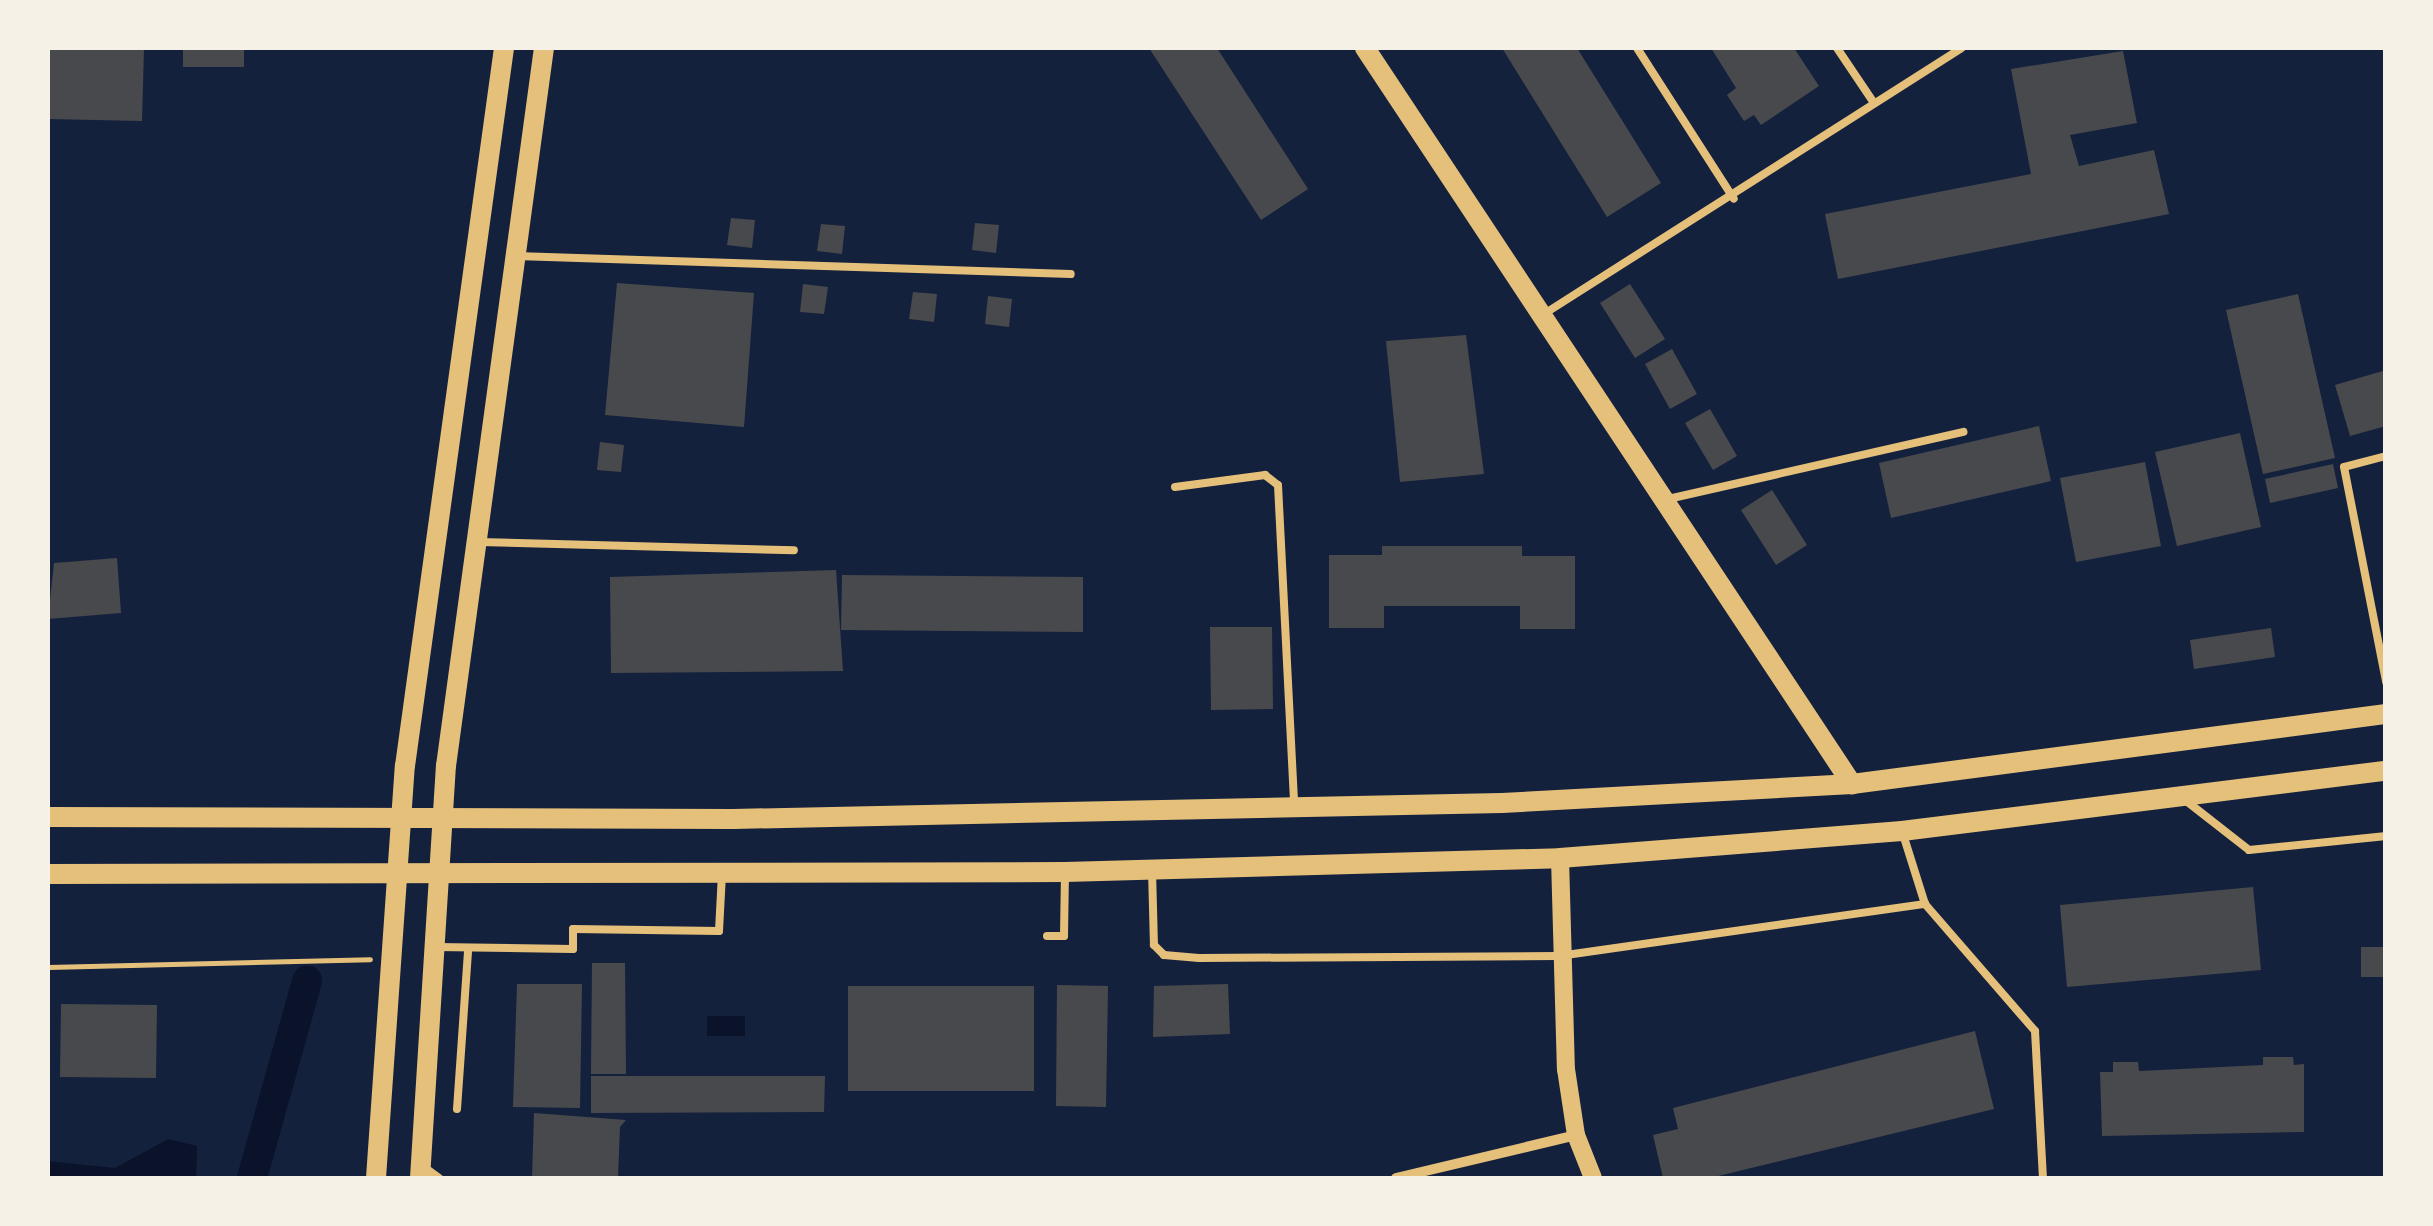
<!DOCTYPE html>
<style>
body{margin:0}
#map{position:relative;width:2433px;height:1226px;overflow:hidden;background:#14213d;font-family:Rubik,sans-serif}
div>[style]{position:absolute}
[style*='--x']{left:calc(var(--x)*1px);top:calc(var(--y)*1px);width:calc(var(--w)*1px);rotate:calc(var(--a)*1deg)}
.water>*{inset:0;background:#0b132b}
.canal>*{height:30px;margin:-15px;padding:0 15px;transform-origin:15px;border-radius:15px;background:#0b132b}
.building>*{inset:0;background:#48494c}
.path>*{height:5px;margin:-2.5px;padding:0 2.5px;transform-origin:2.5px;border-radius:2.5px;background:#e5c07b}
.service>*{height:8px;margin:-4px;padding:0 4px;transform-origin:4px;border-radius:4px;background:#e5c07b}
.minor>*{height:10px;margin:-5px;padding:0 5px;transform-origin:5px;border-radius:5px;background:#e5c07b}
.tertiary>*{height:18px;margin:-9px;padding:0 9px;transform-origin:9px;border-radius:9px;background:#e5c07b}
.secondary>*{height:20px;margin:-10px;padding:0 10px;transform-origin:10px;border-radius:10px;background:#e5c07b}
span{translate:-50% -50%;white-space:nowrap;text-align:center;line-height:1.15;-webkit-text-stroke:10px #f6f1e7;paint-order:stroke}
.frame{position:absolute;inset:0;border:50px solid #f6f1e7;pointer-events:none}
</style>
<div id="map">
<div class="water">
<i style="clip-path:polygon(707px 1016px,745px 1016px,745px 1036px,707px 1036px)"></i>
<i style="clip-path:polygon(168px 1139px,197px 1146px,196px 1178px,48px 1178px,48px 1161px,115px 1168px)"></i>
</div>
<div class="canal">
<i style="--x:252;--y:1178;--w:205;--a:-74.4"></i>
</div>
<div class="building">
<i style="clip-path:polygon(48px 48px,144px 48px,142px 121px,48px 119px)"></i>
<i style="clip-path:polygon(183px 48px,244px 48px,244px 67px,183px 67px)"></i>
<i style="clip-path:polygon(1149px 48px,1217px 48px,1308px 189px,1261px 220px)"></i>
<i style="clip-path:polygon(1502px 48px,1577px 48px,1661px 183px,1607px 217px)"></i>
<i style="clip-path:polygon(1711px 48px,1794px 48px,1819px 86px,1761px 125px,1754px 115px,1744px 121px,1727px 95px,1736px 88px)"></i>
<i style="clip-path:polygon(2123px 51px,2137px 123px,2070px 135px,2079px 166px,2154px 150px,2169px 214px,1838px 279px,1825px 214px,2031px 174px,2011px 69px)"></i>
<i style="clip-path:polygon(731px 218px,755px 220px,752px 248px,727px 245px)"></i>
<i style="clip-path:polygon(975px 223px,999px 225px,996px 253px,972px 250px)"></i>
<i style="clip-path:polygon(821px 224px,845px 226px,842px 254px,817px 251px)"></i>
<i style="clip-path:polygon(617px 283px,754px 293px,744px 427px,605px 415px)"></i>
<i style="clip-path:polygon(803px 284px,828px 287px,824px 314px,800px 312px)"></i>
<i style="clip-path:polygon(1630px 284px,1665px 339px,1635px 358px,1600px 303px)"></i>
<i style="clip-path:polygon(913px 292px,937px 294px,934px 322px,909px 319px)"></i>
<i style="clip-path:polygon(2298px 294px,2335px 458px,2263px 474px,2226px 310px)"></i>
<i style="clip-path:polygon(988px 296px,1012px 299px,1009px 327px,985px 324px)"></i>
<i style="clip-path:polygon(1466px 335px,1484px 474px,1400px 482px,1386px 341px)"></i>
<i style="clip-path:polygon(1672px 349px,1697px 394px,1670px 409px,1645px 364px)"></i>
<i style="clip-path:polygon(2386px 370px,2386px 426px,2350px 436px,2335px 385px)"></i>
<i style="clip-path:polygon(1710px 409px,1737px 456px,1713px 470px,1685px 423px)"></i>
<i style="clip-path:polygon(2039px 426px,2051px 481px,1891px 518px,1879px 463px)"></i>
<i style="clip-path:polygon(2240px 433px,2261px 527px,2177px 546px,2155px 452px)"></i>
<i style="clip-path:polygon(600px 442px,624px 445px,621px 472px,597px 470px)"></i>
<i style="clip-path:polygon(2145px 462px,2161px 546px,2076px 562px,2060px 478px)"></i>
<i style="clip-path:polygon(2333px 464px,2338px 488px,2270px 503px,2265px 479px)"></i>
<i style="clip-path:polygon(1772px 490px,1807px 545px,1776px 565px,1741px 510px)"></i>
<i style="clip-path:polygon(1382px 546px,1522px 546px,1522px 556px,1575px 556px,1575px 629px,1520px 629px,1520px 606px,1384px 606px,1384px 628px,1329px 628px,1329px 555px,1382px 555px)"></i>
<i style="clip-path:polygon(117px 558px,121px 613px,48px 619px,54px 563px)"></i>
<i style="clip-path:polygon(836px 570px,843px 671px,611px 673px,610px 577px)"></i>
<i style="clip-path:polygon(842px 575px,1083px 577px,1083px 632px,841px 630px)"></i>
<i style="clip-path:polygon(1210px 627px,1272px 627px,1273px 709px,1211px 710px)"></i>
<i style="clip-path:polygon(2271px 628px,2275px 657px,2194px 669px,2190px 640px)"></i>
<i style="clip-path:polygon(2253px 887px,2261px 970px,2067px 987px,2060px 905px)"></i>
<i style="clip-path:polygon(2361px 947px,2386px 947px,2386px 977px,2361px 977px)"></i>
<i style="clip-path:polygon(592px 963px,625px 963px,626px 1074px,591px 1074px)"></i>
<i style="clip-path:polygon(517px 984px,582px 984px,580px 1108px,513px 1107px)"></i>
<i style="clip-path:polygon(1228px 984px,1230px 1034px,1153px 1037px,1154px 986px)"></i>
<i style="clip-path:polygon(1057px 985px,1108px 986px,1106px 1107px,1056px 1106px)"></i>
<i style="clip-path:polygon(848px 986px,1034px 986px,1034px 1091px,848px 1091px)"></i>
<i style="clip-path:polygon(61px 1004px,157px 1005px,156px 1078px,60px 1077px)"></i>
<i style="clip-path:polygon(1975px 1031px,1994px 1109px,1710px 1178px,1663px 1178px,1653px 1135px,1678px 1129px,1673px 1108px)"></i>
<i style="clip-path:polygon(2263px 1057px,2293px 1057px,2294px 1065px,2304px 1064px,2304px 1132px,2102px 1136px,2100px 1072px,2113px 1072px,2113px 1062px,2138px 1062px,2139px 1071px,2263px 1065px)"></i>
<i style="clip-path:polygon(591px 1076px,825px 1076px,824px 1112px,591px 1113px)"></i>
<i style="clip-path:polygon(534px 1113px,626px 1120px,620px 1127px,618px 1178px,532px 1178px)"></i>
</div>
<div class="path">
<i style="--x:48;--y:967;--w:322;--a:-1.4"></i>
</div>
<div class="service">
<i style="--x:1637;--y:48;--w:179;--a:57.3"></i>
<i style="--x:1837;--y:48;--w:66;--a:56.1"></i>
<i style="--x:516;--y:256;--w:555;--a:1.86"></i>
<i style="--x:1544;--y:314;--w:495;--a:-32.5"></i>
<i style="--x:2386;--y:456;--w:43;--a:165.3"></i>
<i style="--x:2344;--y:467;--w:219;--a:78.9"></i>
<i style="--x:1175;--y:487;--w:91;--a:-7.6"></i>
<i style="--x:1265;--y:475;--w:16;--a:38"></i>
<i style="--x:1278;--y:485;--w:318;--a:87.1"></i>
<i style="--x:1668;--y:499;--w:303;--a:-12.8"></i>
<i style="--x:479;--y:542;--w:315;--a:1.5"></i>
<i style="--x:2185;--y:800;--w:81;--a:38"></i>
<i style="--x:2249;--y:850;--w:138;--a:-5.8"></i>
<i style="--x:1902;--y:831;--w:77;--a:72.5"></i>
<i style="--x:1152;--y:870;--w:75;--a:88.5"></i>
<i style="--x:1154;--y:945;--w:14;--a:45"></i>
<i style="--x:1164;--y:955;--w:35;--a:5"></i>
<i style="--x:1199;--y:958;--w:360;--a:-0.3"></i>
<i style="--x:1559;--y:956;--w:370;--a:-8.1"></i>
<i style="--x:1925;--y:904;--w:168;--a:49.1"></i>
<i style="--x:2035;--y:1031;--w:147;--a:86.9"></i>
<i style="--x:1047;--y:936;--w:17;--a:0"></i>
<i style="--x:1064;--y:936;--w:64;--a:-89.1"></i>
<i style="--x:436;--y:947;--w:137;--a:0.8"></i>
<i style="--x:573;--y:949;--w:20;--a:-90"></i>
<i style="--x:573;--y:929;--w:146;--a:0.8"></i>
<i style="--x:719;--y:931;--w:58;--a:-87"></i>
<i style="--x:457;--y:1109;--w:158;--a:-86"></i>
<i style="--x:424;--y:1167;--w:19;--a:36"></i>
</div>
<div class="minor">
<i style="--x:1396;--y:1178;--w:185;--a:-13.4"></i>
</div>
<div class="tertiary">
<i style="--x:1560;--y:858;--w:211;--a:88.4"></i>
<i style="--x:1566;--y:1069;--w:67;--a:81.4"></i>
<i style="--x:1576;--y:1135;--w:46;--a:68.4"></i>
</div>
<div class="secondary">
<i style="--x:1365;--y:48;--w:883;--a:56.51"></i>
<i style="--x:48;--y:817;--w:685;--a:0.17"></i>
<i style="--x:733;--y:819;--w:769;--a:-1.19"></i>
<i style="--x:1502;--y:803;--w:351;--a:-3.1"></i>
<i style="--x:1852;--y:784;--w:539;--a:-7.47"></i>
<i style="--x:48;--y:874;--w:1017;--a:-0.11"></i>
<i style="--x:1065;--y:872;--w:495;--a:-1.6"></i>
<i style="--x:1560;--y:858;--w:343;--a:-4.5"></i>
<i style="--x:1902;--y:831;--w:488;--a:-7.1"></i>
<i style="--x:376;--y:1178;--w:413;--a:-86"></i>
<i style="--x:405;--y:766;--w:725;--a:-82.15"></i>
<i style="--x:420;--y:1178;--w:413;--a:-86.4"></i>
<i style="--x:446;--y:766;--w:725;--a:-82.23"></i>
</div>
<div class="frame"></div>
</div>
